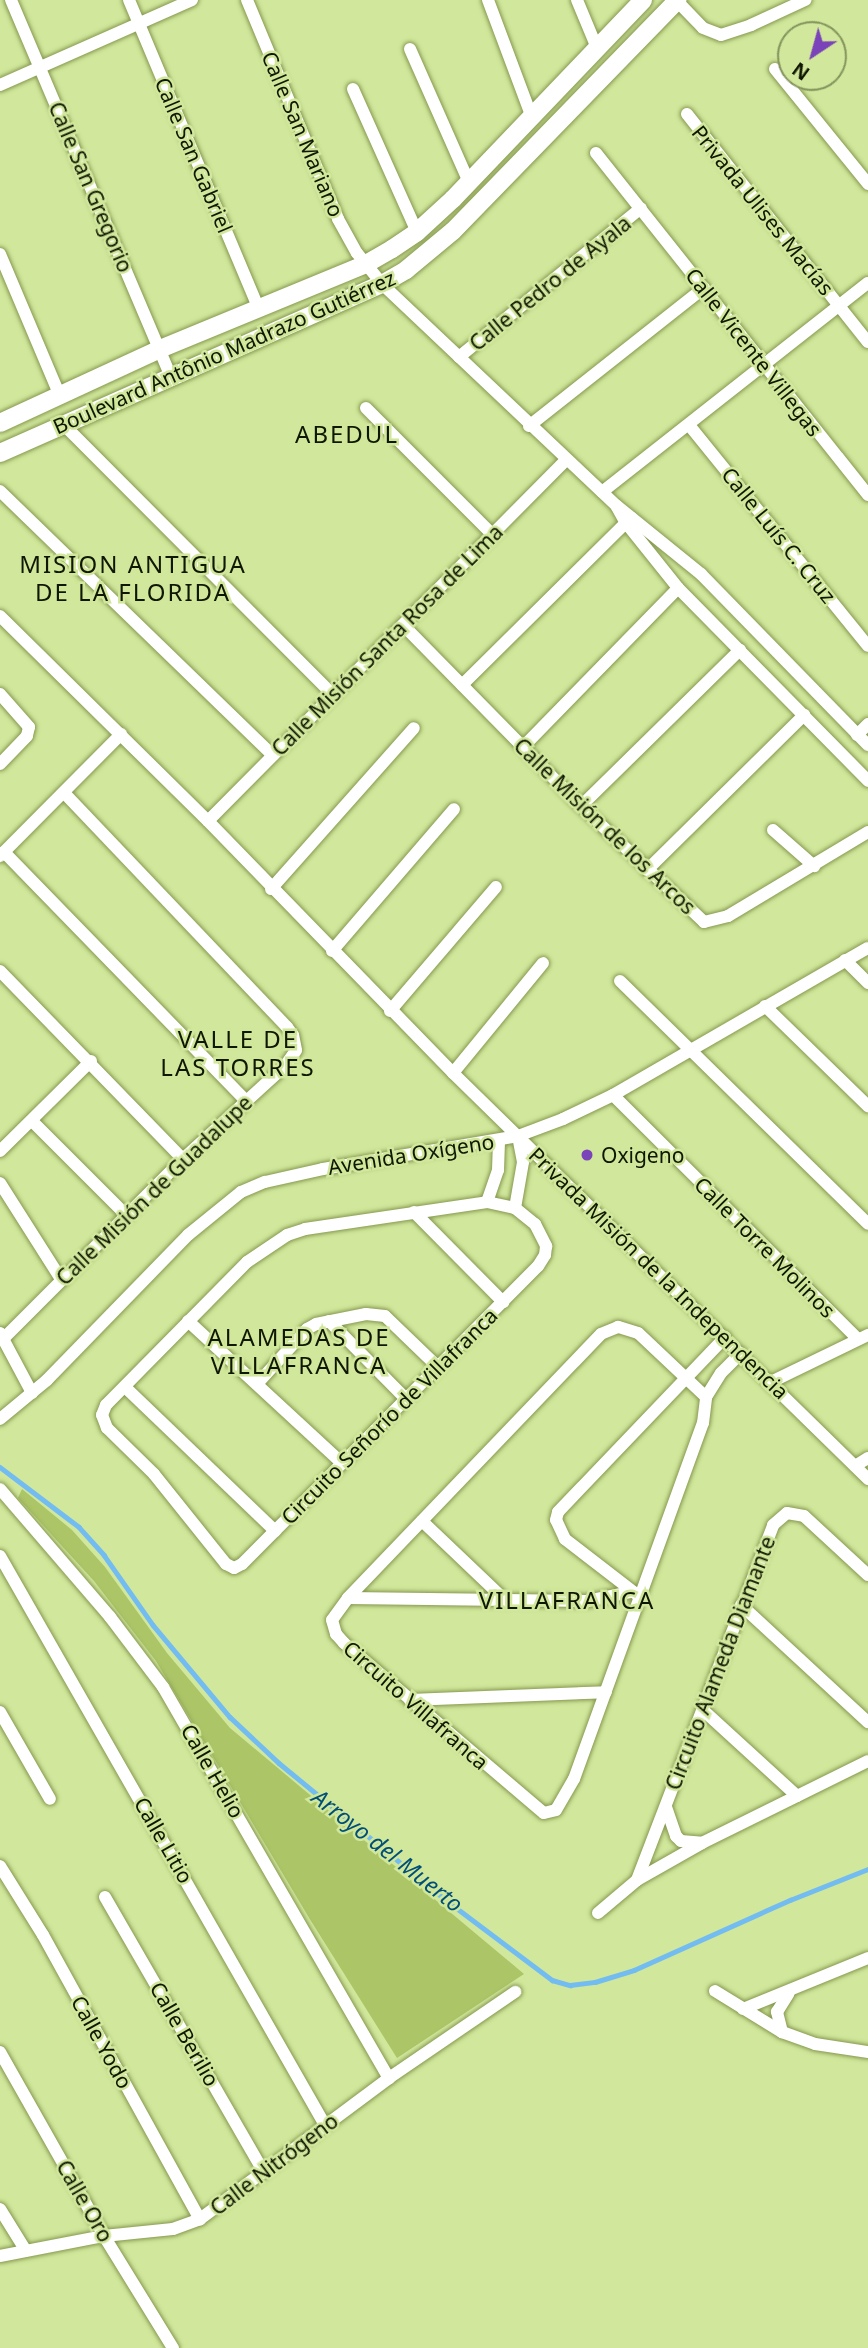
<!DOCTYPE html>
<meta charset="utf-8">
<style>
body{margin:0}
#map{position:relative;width:868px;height:2348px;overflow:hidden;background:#d1e79b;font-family:"Noto Sans",sans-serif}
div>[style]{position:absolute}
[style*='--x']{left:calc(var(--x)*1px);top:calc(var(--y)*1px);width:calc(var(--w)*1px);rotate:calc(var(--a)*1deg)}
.green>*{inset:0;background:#acc567}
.stream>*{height:4.5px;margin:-2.25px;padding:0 2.25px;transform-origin:2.25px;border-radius:2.25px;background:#73bcf1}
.roads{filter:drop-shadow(0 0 2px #85994f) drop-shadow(0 0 2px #85994f)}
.street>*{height:12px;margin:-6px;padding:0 6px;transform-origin:6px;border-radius:6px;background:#fff}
.secondary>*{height:18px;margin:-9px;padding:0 9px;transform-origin:9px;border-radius:9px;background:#fff}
.dots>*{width:19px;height:19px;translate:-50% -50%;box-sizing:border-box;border:4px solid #d1e79b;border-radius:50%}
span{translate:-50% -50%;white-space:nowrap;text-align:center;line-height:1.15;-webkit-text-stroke:5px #d1e79b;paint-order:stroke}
.street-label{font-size:21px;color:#101700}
.poi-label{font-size:21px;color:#101700}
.left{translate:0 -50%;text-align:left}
.water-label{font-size:23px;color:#004f79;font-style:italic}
.quarter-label{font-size:24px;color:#101700;letter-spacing:2px}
.north{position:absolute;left:777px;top:21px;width:70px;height:70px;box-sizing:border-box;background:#d1e79b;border:2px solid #84945d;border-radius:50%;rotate:216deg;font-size:19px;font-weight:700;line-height:28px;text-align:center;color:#101700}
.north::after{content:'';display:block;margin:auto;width:24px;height:32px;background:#7a43b9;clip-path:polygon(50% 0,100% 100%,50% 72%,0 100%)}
</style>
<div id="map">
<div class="green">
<i style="clip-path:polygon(22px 1489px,72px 1530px,105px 1567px,167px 1653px,230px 1728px,524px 1974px,397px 2058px,311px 1921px,156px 1661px,94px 1581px,18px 1498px)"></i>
</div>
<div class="stream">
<i style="--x:0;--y:1467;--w:99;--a:37.2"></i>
<i style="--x:79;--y:1527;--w:38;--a:48"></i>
<i style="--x:104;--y:1555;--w:85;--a:55"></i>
<i style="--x:153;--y:1625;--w:120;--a:50.1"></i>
<i style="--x:230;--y:1717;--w:67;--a:43.2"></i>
<i style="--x:279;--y:1763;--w:211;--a:39.4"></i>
<i style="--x:442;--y:1897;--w:138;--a:37"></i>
<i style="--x:552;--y:1980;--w:19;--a:16"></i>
<i style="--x:570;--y:1985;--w:25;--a:-7"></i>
<i style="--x:595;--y:1982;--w:41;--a:-17.1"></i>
<i style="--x:634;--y:1970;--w:171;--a:-24.2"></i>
<i style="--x:790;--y:1900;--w:84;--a:-21.7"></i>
</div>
<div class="roads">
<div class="street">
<i style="--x:11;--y:0;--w:407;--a:67"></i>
<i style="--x:129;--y:0;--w:336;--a:67.2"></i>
<i style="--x:247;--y:0;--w:237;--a:67.4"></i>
<i style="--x:338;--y:219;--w:39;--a:61"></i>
<i style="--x:357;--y:253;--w:40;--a:51"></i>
<i style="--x:382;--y:284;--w:323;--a:43.4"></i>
<i style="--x:617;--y:506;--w:108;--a:39"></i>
<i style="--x:701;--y:574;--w:239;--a:45.7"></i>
<i style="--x:488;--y:0;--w:123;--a:69.5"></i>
<i style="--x:577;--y:0;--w:52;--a:67.4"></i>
<i style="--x:677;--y:1;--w:37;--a:46"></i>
<i style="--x:703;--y:28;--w:19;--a:21"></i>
<i style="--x:721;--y:35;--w:32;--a:-18"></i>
<i style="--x:751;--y:25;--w:60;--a:-24.8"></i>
<i style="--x:410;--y:49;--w:145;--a:66.1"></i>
<i style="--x:775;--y:69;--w:148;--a:51"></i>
<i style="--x:0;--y:85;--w:210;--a:-23.9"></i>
<i style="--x:353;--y:89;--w:157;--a:65.9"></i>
<i style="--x:687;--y:114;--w:291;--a:51.6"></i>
<i style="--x:596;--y:153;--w:437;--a:51.5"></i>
<i style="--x:0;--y:254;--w:154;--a:67.1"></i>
<i style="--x:459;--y:357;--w:235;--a:-39.3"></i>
<i style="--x:366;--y:408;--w:177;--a:45"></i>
<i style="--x:63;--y:424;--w:383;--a:45.1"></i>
<i style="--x:689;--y:425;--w:284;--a:51"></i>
<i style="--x:529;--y:426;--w:223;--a:-38.3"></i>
<i style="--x:0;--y:491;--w:380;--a:44.1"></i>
<i style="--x:602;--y:492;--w:338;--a:-38.2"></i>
<i style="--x:617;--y:507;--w:18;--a:61"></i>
<i style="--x:626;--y:523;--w:83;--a:51.3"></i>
<i style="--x:678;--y:588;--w:271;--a:45.4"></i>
<i style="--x:0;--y:616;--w:292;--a:44.6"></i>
<i style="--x:208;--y:821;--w:351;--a:45.8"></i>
<i style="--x:453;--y:1073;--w:581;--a:44.37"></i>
<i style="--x:404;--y:626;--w:252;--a:45.5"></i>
<i style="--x:581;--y:806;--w:169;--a:43.3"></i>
<i style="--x:704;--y:922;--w:25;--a:-14"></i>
<i style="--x:728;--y:916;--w:163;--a:-31"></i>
<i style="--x:462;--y:685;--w:238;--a:-44.7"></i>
<i style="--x:0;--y:694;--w:44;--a:48.7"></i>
<i style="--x:29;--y:727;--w:9;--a:103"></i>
<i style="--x:27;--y:736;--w:39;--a:134"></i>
<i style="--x:857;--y:735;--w:16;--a:-45"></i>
<i style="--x:523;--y:747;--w:222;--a:-45.7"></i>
<i style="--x:581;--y:806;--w:223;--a:-44.5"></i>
<i style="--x:208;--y:821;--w:508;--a:-45.24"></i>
<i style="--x:773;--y:830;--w:55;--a:41.3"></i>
<i style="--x:4;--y:852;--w:347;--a:45.8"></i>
<i style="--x:0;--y:856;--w:172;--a:-45.2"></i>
<i style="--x:647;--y:870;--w:221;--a:-44.6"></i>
<i style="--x:271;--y:889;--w:215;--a:-48.4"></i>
<i style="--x:332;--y:951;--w:187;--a:-49.3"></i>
<i style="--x:845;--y:960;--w:33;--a:45"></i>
<i style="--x:0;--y:971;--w:262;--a:45.8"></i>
<i style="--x:620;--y:981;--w:347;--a:44.4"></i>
<i style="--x:765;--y:1006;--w:144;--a:44.2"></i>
<i style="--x:390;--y:1011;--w:163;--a:-49.5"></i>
<i style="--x:453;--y:1073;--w:142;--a:-50.7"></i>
<i style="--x:613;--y:1095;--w:346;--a:44.9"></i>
<i style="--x:33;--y:1122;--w:133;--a:45"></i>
<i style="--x:0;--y:1151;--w:128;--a:-44.7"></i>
<i style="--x:0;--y:1183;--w:114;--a:57.6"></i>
<i style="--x:487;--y:1202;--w:29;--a:12"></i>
<i style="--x:515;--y:1208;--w:26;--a:39"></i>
<i style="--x:535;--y:1224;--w:25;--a:63"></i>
<i style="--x:546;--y:1246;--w:9;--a:96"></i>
<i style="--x:545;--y:1255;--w:13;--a:122"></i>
<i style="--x:538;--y:1266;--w:420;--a:134.8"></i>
<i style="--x:242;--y:1564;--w:9;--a:153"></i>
<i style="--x:234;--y:1568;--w:9;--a:-153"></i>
<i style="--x:226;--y:1564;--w:115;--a:-128.7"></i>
<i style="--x:154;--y:1474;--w:66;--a:-135.6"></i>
<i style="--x:107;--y:1428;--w:14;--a:-111"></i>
<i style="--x:102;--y:1415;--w:11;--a:-68"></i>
<i style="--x:106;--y:1405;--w:201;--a:-45.4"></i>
<i style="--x:247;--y:1262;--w:48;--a:-34"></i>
<i style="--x:287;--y:1235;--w:19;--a:-18"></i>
<i style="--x:305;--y:1229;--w:184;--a:-8.4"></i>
<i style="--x:487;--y:1202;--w:34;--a:-71"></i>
<i style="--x:498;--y:1170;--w:30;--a:-88"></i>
<i style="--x:515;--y:1208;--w:47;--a:-80.1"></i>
<i style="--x:523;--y:1162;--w:25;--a:-101"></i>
<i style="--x:414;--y:1212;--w:127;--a:45.3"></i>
<i style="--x:188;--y:1321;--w:209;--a:42.7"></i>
<i style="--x:329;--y:1321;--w:110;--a:45.4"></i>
<i style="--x:0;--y:1333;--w:68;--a:61.9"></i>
<i style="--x:4;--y:1338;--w:253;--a:-45"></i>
<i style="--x:183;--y:1159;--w:138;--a:-42.4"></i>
<i style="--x:285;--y:1066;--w:19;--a:-55"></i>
<i style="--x:296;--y:1050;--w:15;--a:-101"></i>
<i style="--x:293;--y:1035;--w:10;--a:-127"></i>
<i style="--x:287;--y:1027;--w:322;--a:-133.6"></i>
<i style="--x:771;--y:1382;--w:108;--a:-25.9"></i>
<i style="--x:257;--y:1384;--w:74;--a:-47.7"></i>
<i style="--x:307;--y:1329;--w:10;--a:-29"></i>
<i style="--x:316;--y:1324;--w:51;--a:-11.3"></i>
<i style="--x:366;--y:1314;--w:19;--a:6"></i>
<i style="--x:385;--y:1316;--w:74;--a:43.9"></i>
<i style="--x:125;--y:1387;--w:208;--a:43.8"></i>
<i style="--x:706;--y:1397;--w:93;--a:-136.7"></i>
<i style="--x:638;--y:1333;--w:21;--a:-163"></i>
<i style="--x:618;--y:1327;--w:18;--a:158"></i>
<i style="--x:601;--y:1334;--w:366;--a:133.8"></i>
<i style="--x:348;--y:1598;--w:27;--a:126"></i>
<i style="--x:332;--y:1620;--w:15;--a:74"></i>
<i style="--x:336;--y:1634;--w:12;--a:48"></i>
<i style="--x:344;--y:1643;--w:262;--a:40.4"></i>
<i style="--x:544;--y:1813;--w:12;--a:-14"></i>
<i style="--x:556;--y:1810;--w:36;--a:-60"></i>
<i style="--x:574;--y:1779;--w:379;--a:-70.1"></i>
<i style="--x:703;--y:1423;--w:26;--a:-83"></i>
<i style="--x:706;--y:1397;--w:28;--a:-58"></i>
<i style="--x:721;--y:1373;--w:28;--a:-45"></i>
<i style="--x:0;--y:1419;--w:61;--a:-39.7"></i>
<i style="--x:47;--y:1380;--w:202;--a:-45.8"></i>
<i style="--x:188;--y:1235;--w:68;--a:-39.1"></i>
<i style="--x:241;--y:1192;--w:26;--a:-23"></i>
<i style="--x:265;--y:1182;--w:59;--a:-12.6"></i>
<i style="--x:323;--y:1169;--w:198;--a:-9.6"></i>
<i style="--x:518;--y:1136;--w:48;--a:-20.7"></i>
<i style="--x:563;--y:1119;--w:55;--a:-25.6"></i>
<i style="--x:613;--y:1095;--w:294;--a:-30"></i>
<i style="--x:855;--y:1466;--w:15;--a:-32"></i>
<i style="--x:0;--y:1489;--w:169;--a:49.3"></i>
<i style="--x:110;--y:1617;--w:88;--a:52.9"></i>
<i style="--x:163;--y:1687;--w:452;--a:60"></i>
<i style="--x:422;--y:1521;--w:116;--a:43.6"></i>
<i style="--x:0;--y:1556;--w:655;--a:60.27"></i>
<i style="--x:640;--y:1597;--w:95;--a:-142.3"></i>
<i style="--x:565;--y:1539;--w:21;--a:-115"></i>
<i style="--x:556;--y:1520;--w:8;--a:-76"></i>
<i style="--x:558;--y:1512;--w:242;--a:-46.3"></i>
<i style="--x:348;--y:1598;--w:239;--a:0.7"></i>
<i style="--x:587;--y:1601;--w:45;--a:-11.6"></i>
<i style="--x:741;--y:1605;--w:173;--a:42.7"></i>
<i style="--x:410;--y:1700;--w:196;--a:-2.3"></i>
<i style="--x:704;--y:1711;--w:126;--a:42.4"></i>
<i style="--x:0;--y:1712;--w:100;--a:60.1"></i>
<i style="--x:666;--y:1807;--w:31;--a:71"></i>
<i style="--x:676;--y:1836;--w:7;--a:45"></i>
<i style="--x:681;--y:1841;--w:21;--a:5"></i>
<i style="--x:0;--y:1866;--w:81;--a:58.1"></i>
<i style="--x:43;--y:1935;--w:325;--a:61.1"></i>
<i style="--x:637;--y:1880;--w:380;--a:-69"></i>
<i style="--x:773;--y:1525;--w:18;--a:-41"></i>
<i style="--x:787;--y:1513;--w:17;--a:10"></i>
<i style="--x:804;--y:1516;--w:87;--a:42.7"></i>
<i style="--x:105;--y:1897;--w:318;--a:60"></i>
<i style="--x:598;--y:1913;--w:51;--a:-40.2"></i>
<i style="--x:637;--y:1880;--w:75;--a:-29.6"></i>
<i style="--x:702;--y:1843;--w:185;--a:-26.3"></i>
<i style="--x:715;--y:1991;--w:79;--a:31.5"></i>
<i style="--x:782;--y:2032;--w:35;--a:20"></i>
<i style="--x:815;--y:2044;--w:54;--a:8.6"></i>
<i style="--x:743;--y:2009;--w:135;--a:-22.2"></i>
<i style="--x:782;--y:2032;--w:21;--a:-104"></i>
<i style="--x:777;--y:2012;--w:22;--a:-58"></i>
<i style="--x:0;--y:2052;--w:211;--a:60.5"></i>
<i style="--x:104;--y:2236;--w:132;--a:58.4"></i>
<i style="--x:0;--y:2209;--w:49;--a:58.2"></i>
<i style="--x:0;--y:2256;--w:106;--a:-10.9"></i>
<i style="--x:104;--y:2236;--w:69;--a:-5.8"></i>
<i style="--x:173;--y:2229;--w:29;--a:-20"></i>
<i style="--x:200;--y:2219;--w:236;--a:-36.7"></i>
<i style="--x:389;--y:2078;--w:153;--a:-34.3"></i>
</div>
<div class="secondary">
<i style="--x:0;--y:423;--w:176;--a:-24.8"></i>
<i style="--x:160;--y:349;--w:223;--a:-22.4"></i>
<i style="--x:366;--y:264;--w:30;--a:-30"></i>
<i style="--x:392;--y:249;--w:30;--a:-34"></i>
<i style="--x:417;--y:232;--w:49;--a:-42.5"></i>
<i style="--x:453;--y:199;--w:275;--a:-46.3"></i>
<i style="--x:0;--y:453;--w:418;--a:-23.9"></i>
<i style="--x:382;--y:284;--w:28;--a:-30"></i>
<i style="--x:406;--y:270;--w:61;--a:-39.7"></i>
<i style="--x:453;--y:231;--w:322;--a:-45.8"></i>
</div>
</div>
<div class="dots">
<i style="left:587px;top:1155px;background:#7a43b9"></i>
</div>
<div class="street-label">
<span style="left:303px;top:134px;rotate:67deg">Calle San Mariano</span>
<span style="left:194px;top:155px;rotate:67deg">Calle San Gabriel</span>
<span style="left:91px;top:187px;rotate:67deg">Calle San Gregorio</span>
<span style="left:763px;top:210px;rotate:51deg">Privada Ulises Macías</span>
<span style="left:550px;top:283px;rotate:-39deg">Calle Pedro de Ayala</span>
<span style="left:224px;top:352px;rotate:-24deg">Boulevard Antônio Madrazo Gutiérrez</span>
<span style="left:754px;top:352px;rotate:52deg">Calle Vicente Villegas</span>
<span style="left:779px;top:535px;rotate:51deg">Calle Luís C. Cruz</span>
<span style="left:387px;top:640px;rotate:-45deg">Calle Misión Santa Rosa de Lima</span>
<span style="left:605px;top:826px;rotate:44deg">Calle Misión de los Arcos</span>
<span style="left:411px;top:1154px;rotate:-9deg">Avenida Oxígeno</span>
<span style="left:154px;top:1190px;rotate:-44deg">Calle Misión de Guadalupe</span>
<span style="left:765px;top:1247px;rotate:45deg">Calle Torre Molinos</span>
<span style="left:659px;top:1273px;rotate:44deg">Privada Misión de la Independencia</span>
<span style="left:389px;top:1416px;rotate:-45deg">Circuito Señorío de Villafranca</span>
<span style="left:720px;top:1663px;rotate:-69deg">Circuito Alameda Diamante</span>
<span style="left:416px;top:1705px;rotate:41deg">Circuito Villafranca</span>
<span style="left:213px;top:1771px;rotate:60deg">Calle Helio</span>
<span style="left:164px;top:1840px;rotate:60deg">Calle Litio</span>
<span style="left:185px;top:2034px;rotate:60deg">Calle Berilio</span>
<span style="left:102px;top:2042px;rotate:61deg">Calle Yodo</span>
<span style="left:274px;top:2164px;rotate:-37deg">Calle Nitrógeno</span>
<span style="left:85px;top:2201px;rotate:60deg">Calle Oro</span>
</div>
<div class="poi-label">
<span class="left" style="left:601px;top:1155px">Oxigeno</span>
</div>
<div class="water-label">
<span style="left:388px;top:1850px;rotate:38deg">Arroyo del Muerto</span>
</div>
<div class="quarter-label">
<span style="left:347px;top:434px">ABEDUL</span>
<span style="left:133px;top:578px">MISION ANTIGUA<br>DE LA FLORIDA</span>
<span style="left:238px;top:1053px">VALLE DE<br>LAS TORRES</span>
<span style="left:299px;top:1351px">ALAMEDAS DE<br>VILLAFRANCA</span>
<span style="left:567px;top:1600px">VILLAFRANCA</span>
</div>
<div class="north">N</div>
</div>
